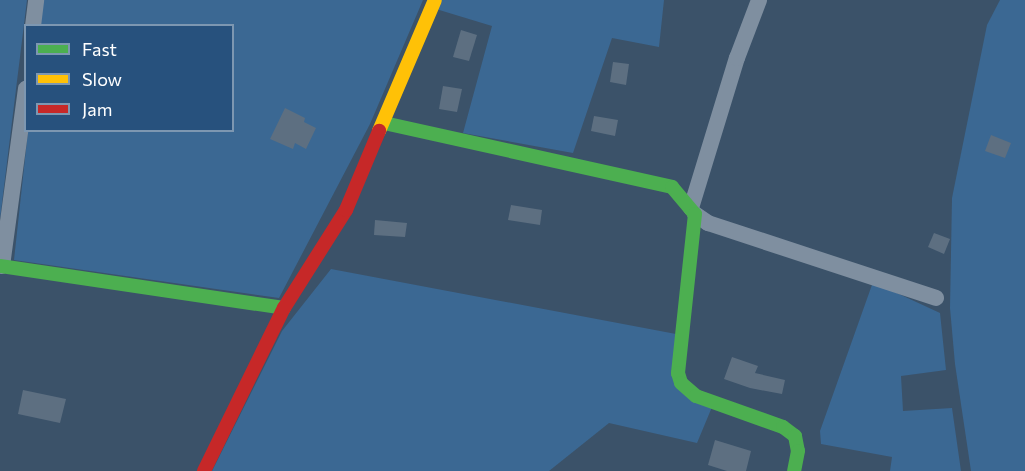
<!DOCTYPE html>
<style>
body{margin:0}
#map{position:relative;width:1025px;height:471px;overflow:hidden;background:#3b5269;font-family:Commissioner,sans-serif}
div>[style]{position:absolute}
[style*='--x']{left:calc(var(--x)*1px);top:calc(var(--y)*1px);width:calc(var(--w)*1px);rotate:calc(var(--a)*1deg)}
.green>*{inset:0;background:#3b6893}
.building>*{inset:0;background:#5d6f81}
.street>*{height:16px;margin:-8px;padding:0 8px;transform-origin:8px;border-radius:8px;background:#7f8fa0}
.fast>*{height:14px;margin:-7px;padding:0 7px;transform-origin:7px;border-radius:7px;background:#4caf50}
.slow>*{height:14px;margin:-7px;padding:0 7px;transform-origin:7px;border-radius:7px;background:#ffc107}
.jam>*{height:14px;margin:-7px;padding:0 7px;transform-origin:7px;border-radius:7px;background:#c62828}
span{translate:-50% -50%;white-space:nowrap;text-align:center;line-height:1.15;-webkit-text-stroke:5px #27517d;paint-order:stroke}
.legend{position:absolute;left:24px;top:24px;width:210px;height:108px;box-sizing:border-box;background:#27517d;border:2px solid #7d97b1;margin:0;padding:8px 10px;list-style:none;font-size:18px;color:#fff}
.legend li{display:flex;align-items:center;gap:12px;height:30px}
.legend b{width:30px;border:2px solid #7d97b1}
</style>
<div id="map">
<div class="green">
<i style="clip-path:polygon(0 0,27px 0,0 219px)"></i>
<i style="clip-path:polygon(43px 0,423px 0,370px 124px,279px 298px,14px 260px,28px 131px,232px 130px,232px 26px,40px 25px)"></i>
<i style="clip-path:polygon(440px 0,664px 0,659px 47px,612px 38px,573px 153px,463px 133px,492px 26px,436px 9px)"></i>
<i style="clip-path:polygon(1000px 0,1025px 0,1025px 471px,971px 471px,955px 364px,950px 308px,952px 198px,987px 25px)"></i>
<i style="clip-path:polygon(331px 269px,676px 334px,673px 373px,712px 407px,697px 443px,609px 423px,549px 471px,212px 471px,282px 331px)"></i>
<i style="clip-path:polygon(873px 282px,940px 313px,946px 370px,901px 376px,903px 411px,952px 408px,961px 471px,890px 471px,892px 457px,821px 444px,820px 431px)"></i>
</div>
<div class="building">
<i style="clip-path:polygon(461px 30px,477px 35px,469px 61px,453px 57px)"></i>
<i style="clip-path:polygon(613px 62px,629px 64px,626px 85px,610px 82px)"></i>
<i style="clip-path:polygon(443px 86px,462px 89px,457px 112px,439px 109px)"></i>
<i style="clip-path:polygon(285px 108px,305px 118px,304px 122px,316px 128px,306px 149px,295px 143px,293px 149px,270px 139px)"></i>
<i style="clip-path:polygon(594px 116px,618px 120px,615px 136px,591px 131px)"></i>
<i style="clip-path:polygon(991px 135px,1011px 143px,1005px 158px,985px 151px)"></i>
<i style="clip-path:polygon(511px 205px,542px 210px,540px 225px,508px 220px)"></i>
<i style="clip-path:polygon(375px 220px,407px 223px,405px 237px,374px 235px)"></i>
<i style="clip-path:polygon(934px 233px,950px 239px,944px 254px,928px 247px)"></i>
<i style="clip-path:polygon(732px 357px,758px 366px,755px 373px,785px 380px,782px 394px,750px 388px,724px 379px)"></i>
<i style="clip-path:polygon(23px 390px,66px 399px,60px 423px,18px 414px)"></i>
<i style="clip-path:polygon(715px 440px,751px 451px,746px 471px,727px 471px,708px 465px)"></i>
</div>
<div class="street">
<i style="--x:33;--y:26;--w:26;--a:-83"></i>
<i style="--x:691;--y:208;--w:157;--a:-73"></i>
<i style="--x:737;--y:58;--w:62;--a:-69.2"></i>
<i style="--x:695;--y:214;--w:16;--a:35"></i>
<i style="--x:708;--y:223;--w:240;--a:18.2"></i>
<i style="--x:2;--y:266;--w:179;--a:-82.3"></i>
</div>
<div class="fast">
<i style="--x:384;--y:123;--w:295;--a:12.5"></i>
<i style="--x:672;--y:187;--w:35;--a:50"></i>
<i style="--x:695;--y:214;--w:160;--a:96.1"></i>
<i style="--x:678;--y:373;--w:10;--a:73"></i>
<i style="--x:681;--y:383;--w:20;--a:41"></i>
<i style="--x:696;--y:396;--w:92;--a:19.6"></i>
<i style="--x:783;--y:427;--w:15;--a:37"></i>
<i style="--x:795;--y:436;--w:15;--a:79"></i>
<i style="--x:798;--y:451;--w:20;--a:101"></i>
<i style="--x:0;--y:266;--w:287;--a:8.4"></i>
</div>
<div class="slow">
<i style="--x:379;--y:131;--w:142;--a:-66.9"></i>
</div>
<div class="jam">
<i style="--x:204;--y:471;--w:182;--a:-63.9"></i>
<i style="--x:284;--y:308;--w:116;--a:-57.7"></i>
<i style="--x:346;--y:210;--w:86;--a:-67.3"></i>
</div>
<ul class="legend">
<li><b style="height:8px;background:#4caf50"></b>Fast</li>
<li><b style="height:8px;background:#ffc107"></b>Slow</li>
<li><b style="height:8px;background:#c62828"></b>Jam</li>
</ul>
</div>
